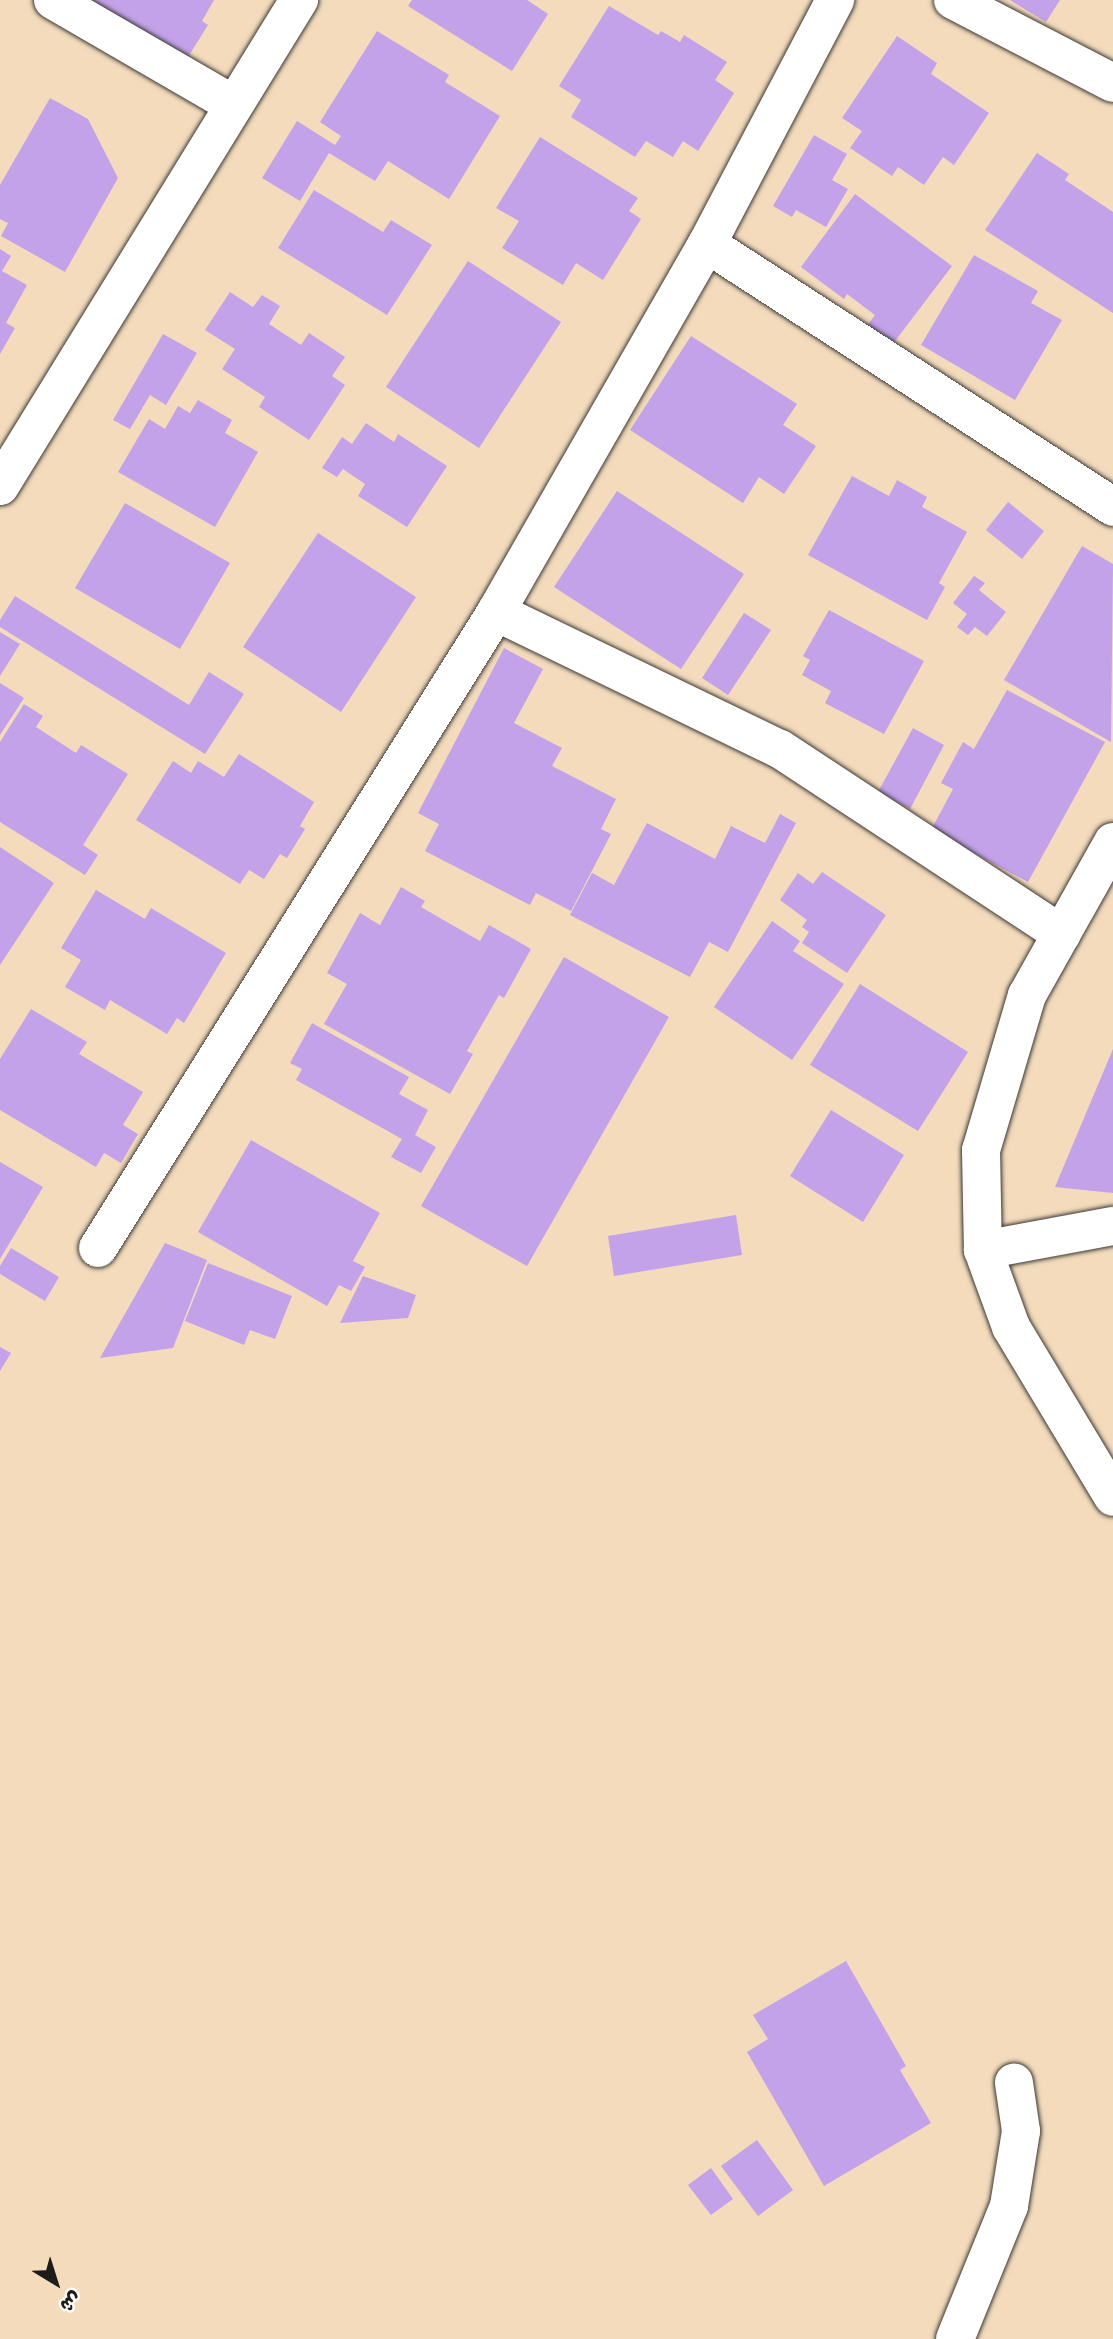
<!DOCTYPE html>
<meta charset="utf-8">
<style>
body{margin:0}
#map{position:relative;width:1113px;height:2339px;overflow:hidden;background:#f3dbbc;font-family:Dekko,"Playpen Sans Arabic",sans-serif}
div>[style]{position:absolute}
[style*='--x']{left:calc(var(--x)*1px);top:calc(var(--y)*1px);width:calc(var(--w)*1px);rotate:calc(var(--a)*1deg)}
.building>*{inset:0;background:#c3a2ea}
.roads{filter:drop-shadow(0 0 2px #3c3934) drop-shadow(0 0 2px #3c3934)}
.minor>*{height:38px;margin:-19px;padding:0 19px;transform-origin:19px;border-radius:19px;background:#fff}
span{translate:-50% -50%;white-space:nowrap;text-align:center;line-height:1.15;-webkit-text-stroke:6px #fdfcf7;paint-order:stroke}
.north{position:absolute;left:21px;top:2248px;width:70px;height:70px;-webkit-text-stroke:5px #fdfcf7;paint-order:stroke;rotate:142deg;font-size:19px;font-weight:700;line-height:28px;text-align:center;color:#1c1c1c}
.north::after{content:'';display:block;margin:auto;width:24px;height:32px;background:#1c1c1c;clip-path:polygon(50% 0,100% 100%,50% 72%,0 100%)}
</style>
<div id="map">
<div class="building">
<i style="clip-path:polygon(86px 0,214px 0,202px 21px,208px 25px,183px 65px)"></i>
<i style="clip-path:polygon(412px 0,527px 0,548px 14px,512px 71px,408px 6px)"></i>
<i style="clip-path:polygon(1010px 0,1060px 0,1046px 22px)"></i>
<i style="clip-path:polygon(609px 6px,658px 35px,661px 31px,680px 42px,684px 35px,727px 62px,715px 80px,734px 93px,698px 151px,683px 141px,673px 157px,646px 141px,635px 157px,571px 117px,581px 100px,559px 86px)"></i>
<i style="clip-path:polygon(377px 31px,449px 75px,445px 82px,500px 116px,449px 199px,388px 161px,375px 181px,329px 153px,300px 201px,262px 178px,297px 121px,335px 145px,341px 136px,320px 122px)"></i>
<i style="clip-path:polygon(897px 36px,937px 63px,931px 74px,989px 113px,954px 165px,943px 157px,924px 185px,898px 167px,892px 176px,850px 148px,862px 131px,842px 118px)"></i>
<i style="clip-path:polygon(50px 98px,88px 119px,118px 178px,65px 272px,1px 236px,8px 223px,0 219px,0 185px)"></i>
<i style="clip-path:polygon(814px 135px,847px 154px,832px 180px,848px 189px,826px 227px,796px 210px,792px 217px,773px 206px)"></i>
<i style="clip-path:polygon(540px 137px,638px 198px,629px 211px,641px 219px,603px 280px,576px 263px,563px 285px,502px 248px,519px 221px,496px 208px)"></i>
<i style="clip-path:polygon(1037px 153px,1069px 174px,1065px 180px,1113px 212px,1113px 313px,985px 230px)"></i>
<i style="clip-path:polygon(314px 190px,383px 232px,391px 220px,432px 245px,387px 315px,278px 248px)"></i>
<i style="clip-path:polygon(855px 194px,952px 266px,889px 349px,863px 331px,875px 315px,847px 294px,844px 299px,801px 267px)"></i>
<i style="clip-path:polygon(0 249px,11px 256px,2px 271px,27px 285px,6px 323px,15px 328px,0 354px)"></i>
<i style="clip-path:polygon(974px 255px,1038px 291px,1031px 303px,1062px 320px,1015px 400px,921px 345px)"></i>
<i style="clip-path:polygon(468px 261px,561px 322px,479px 448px,386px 387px)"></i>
<i style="clip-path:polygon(230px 292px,253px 307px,262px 295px,280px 306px,269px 324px,301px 345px,309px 333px,345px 357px,332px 376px,345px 385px,309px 440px,259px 407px,265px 397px,222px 369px,235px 349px,205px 330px)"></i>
<i style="clip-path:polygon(163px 334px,197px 353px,166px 405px,150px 395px,130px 429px,113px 420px)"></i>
<i style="clip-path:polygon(691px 336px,797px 404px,783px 425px,816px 446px,784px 494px,759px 477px,743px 503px,630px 430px)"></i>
<i style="clip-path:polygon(198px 400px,232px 420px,225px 433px,258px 452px,215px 527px,118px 472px,149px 419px,165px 429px,178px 406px,190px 413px)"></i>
<i style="clip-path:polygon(366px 423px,394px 442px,398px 434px,447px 466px,407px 527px,358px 496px,365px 484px,343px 469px,337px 477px,322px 468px,342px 437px,352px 444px)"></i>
<i style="clip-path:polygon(852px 476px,889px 496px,897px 480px,927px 497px,922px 507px,967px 532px,939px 583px,945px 587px,927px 620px,808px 555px)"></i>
<i style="clip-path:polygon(617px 491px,744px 574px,681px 669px,554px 587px)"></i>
<i style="clip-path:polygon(1008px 502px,1044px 531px,1022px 559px,986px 530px)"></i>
<i style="clip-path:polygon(125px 503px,230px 563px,180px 649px,75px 588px)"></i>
<i style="clip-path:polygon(318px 533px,416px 597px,341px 712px,243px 647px)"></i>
<i style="clip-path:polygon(1082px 546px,1113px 564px,1111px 742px,1004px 680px)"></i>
<i style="clip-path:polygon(974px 576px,985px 583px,979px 590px,1006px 612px,987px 636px,975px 627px,968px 635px,957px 627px,967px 614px,953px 603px)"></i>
<i style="clip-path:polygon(15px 596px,189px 705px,209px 672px,244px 694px,205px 754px,0 627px,0 620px)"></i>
<i style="clip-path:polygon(829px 610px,924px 661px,884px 734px,825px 703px,831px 691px,802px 675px,810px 660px,803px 656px)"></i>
<i style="clip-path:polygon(744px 613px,771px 630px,728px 695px,702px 678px)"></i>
<i style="clip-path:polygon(0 632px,20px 644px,0 676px)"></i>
<i style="clip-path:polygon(504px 648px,543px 669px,514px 723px,562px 748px,552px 766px,616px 799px,601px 829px,611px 834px,571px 911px,536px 893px,530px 905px,425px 851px,439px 824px,418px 813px)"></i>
<i style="clip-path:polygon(0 683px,24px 698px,0 735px)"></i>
<i style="clip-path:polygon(1007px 690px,1105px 742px,1028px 882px,931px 830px,953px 789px,941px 783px,963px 742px,974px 749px)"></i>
<i style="clip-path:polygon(24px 704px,43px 716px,36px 727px,76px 753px,81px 745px,128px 774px,83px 845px,98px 855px,85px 875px,0 822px,0 742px)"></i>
<i style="clip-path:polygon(913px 728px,944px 745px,910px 809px,878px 792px)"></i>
<i style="clip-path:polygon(239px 754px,314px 802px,300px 826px,305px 829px,287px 858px,280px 854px,264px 879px,249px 870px,240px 884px,136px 820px,173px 761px,191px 773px,198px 761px,224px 777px)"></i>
<i style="clip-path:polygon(780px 814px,796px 823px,728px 952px,709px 942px,690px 977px,570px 915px,592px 873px,614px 885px,647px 823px,715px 859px,731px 826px,765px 843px)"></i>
<i style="clip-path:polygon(0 847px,54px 883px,0 965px)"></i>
<i style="clip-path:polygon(822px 872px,886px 915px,847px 973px,802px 943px,809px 932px,802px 927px,807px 920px,780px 900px,798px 873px,813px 884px)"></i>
<i style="clip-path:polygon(401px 887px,425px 901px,421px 907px,480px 941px,489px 925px,531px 949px,504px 998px,499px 995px,467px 1051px,473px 1054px,450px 1094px,324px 1024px,347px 984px,327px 973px,360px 913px,380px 925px)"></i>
<i style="clip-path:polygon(96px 890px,145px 919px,151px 908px,226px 953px,184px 1023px,177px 1018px,167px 1034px,110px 1000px,105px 1010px,65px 987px,81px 960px,61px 948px)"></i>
<i style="clip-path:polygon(772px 921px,800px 941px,793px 951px,844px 984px,792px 1060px,714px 1007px)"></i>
<i style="clip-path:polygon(564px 957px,669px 1017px,527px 1266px,421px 1206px)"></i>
<i style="clip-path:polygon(860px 984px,968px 1052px,918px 1131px,810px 1065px)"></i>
<i style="clip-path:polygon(31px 1009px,87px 1042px,79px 1054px,143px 1092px,123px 1125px,138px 1134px,121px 1163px,104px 1153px,96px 1167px,0 1110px,0 1059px)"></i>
<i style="clip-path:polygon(312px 1023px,409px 1077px,399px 1094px,428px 1110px,415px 1135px,436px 1147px,421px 1173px,391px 1157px,402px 1139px,296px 1080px,302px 1069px,290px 1063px)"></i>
<i style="clip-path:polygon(1113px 1049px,1113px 1193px,1055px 1187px)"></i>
<i style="clip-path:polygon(831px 1110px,904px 1155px,863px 1222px,790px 1176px)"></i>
<i style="clip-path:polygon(251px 1140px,380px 1213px,353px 1261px,365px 1267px,351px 1291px,339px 1285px,327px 1306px,198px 1232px)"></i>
<i style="clip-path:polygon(0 1162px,43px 1187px,0 1259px)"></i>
<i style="clip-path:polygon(736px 1215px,742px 1255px,614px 1276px,608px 1236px)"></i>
<i style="clip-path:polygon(165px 1243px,207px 1260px,173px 1348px,100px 1358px)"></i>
<i style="clip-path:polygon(11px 1248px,59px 1277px,45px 1301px,0 1274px,0 1266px)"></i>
<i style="clip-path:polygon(208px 1263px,292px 1296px,275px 1339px,250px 1330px,244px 1345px,185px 1321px)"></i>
<i style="clip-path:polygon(363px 1276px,416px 1295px,408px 1318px,340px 1323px)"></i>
<i style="clip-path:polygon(0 1347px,11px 1353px,0 1371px)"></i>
<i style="clip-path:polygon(846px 1961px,906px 2066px,900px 2070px,931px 2123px,824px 2186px,747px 2052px,768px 2039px,753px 2015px)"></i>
<i style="clip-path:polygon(757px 2140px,793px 2190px,758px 2216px,721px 2166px)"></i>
<i style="clip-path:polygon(711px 2168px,733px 2199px,711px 2215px,688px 2185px)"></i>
</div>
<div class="roads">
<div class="minor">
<i style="--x:53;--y:0;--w:209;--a:30.1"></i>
<i style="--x:953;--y:0;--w:180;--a:27.4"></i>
<i style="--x:707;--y:244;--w:484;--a:32.9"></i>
<i style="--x:0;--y:486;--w:571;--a:-58.4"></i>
<i style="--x:496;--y:612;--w:315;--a:25.8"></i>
<i style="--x:780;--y:749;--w:337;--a:33.3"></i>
<i style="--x:1113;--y:842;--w:176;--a:119.3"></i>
<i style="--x:1027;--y:995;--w:162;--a:106.5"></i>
<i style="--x:981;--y:1150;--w:100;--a:88.9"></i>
<i style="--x:983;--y:1250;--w:82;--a:70"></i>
<i style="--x:1011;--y:1327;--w:198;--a:59"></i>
<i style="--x:98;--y:1248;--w:750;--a:-57.96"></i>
<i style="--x:496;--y:612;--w:424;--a:-60.2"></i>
<i style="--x:707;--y:244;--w:276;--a:-62.3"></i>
<i style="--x:983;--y:1250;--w:132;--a:-10.5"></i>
<i style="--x:955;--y:2339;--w:144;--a:-67.9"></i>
<i style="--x:1009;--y:2206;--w:76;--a:-80.9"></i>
<i style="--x:1021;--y:2131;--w:49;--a:-98.3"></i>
</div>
</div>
<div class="north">ش</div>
</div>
